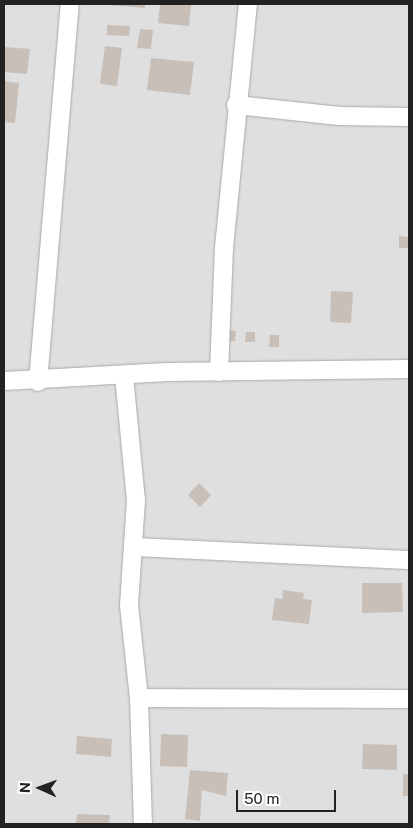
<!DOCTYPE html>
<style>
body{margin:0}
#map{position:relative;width:413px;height:828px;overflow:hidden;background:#f2efe9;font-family:"Public Sans",sans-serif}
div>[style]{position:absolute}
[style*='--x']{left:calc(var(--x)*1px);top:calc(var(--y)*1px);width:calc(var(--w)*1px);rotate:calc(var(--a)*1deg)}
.residential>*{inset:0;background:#e0dfdf}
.building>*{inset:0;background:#c7bfb8}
.roads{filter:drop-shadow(0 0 1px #a9a9a9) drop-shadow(0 0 1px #a9a9a9)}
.minor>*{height:18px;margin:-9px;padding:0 9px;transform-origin:9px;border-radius:9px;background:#fff}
span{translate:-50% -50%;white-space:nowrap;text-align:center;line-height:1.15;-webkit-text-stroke:4px #fff;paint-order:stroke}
.frame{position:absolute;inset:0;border:5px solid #222;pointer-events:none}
.north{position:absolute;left:15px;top:763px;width:50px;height:50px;-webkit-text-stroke:4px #fff;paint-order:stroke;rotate:272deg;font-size:14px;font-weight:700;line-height:20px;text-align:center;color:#222}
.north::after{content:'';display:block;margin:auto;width:18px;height:22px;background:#222;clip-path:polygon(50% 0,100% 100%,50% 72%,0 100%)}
.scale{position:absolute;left:236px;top:790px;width:100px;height:22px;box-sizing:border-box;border:2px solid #222;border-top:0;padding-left:6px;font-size:15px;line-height:18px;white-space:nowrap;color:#222;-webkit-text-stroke:4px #fff;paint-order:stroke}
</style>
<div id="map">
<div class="residential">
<i style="clip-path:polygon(4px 4px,409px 4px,409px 824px,4px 824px)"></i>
</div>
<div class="building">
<i style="clip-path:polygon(99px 4px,145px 4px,145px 8px)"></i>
<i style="clip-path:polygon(160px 4px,191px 4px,189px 26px,158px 23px)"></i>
<i style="clip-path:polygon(107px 25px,130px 26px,129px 36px,107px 35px)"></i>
<i style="clip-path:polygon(140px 29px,153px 30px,151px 49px,137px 48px)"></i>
<i style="clip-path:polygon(105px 46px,122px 48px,117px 86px,100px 84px)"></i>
<i style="clip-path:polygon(4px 47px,30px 49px,27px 74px,4px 72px)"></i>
<i style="clip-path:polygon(151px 58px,194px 62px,190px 95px,147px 90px)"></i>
<i style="clip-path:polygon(4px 81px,19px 83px,15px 123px,4px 122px)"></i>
<i style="clip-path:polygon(399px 236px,409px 237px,409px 248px,399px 248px)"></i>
<i style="clip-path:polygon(331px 291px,353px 292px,351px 323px,330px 322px)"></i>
<i style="clip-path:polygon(229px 330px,236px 331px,235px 341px,228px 341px)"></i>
<i style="clip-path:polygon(246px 332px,255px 332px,255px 342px,245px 342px)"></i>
<i style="clip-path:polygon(270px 335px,279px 335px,279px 347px,269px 347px)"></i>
<i style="clip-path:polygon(199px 483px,211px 495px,200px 507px,188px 495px)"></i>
<i style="clip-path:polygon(362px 583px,402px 583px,403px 612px,362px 613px)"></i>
<i style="clip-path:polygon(283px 590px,304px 593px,303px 599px,312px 600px,309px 624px,272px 620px,275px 598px,282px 599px)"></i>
<i style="clip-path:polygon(161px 734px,188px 735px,187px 767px,160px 766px)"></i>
<i style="clip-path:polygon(77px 736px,112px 739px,111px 757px,76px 754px)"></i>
<i style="clip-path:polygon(363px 744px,397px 745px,397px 770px,362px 769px)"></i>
<i style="clip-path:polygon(190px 770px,228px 773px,226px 796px,202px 790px,200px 821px,185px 819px)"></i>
<i style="clip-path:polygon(403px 774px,409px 774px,409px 796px,403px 796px)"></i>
<i style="clip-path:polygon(77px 814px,110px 815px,109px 824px,76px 824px)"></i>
</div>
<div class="roads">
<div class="minor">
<i style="--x:236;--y:105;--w:104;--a:6.1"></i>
<i style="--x:339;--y:116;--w:70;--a:0.8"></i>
<i style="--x:219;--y:372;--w:124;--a:-87.7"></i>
<i style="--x:224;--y:248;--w:245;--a:-84.4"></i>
<i style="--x:124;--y:376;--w:125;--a:84.5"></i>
<i style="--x:136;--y:500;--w:105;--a:93.8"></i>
<i style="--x:129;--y:605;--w:94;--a:83.9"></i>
<i style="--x:139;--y:698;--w:126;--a:88.2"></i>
<i style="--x:4;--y:381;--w:163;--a:-3.2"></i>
<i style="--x:167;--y:372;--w:242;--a:-0.7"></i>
<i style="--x:38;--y:382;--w:379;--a:-85.2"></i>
<i style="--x:133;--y:547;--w:276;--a:2.7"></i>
<i style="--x:139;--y:698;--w:270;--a:0.2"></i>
</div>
</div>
<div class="frame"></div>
<div class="north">N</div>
<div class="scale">50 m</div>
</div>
